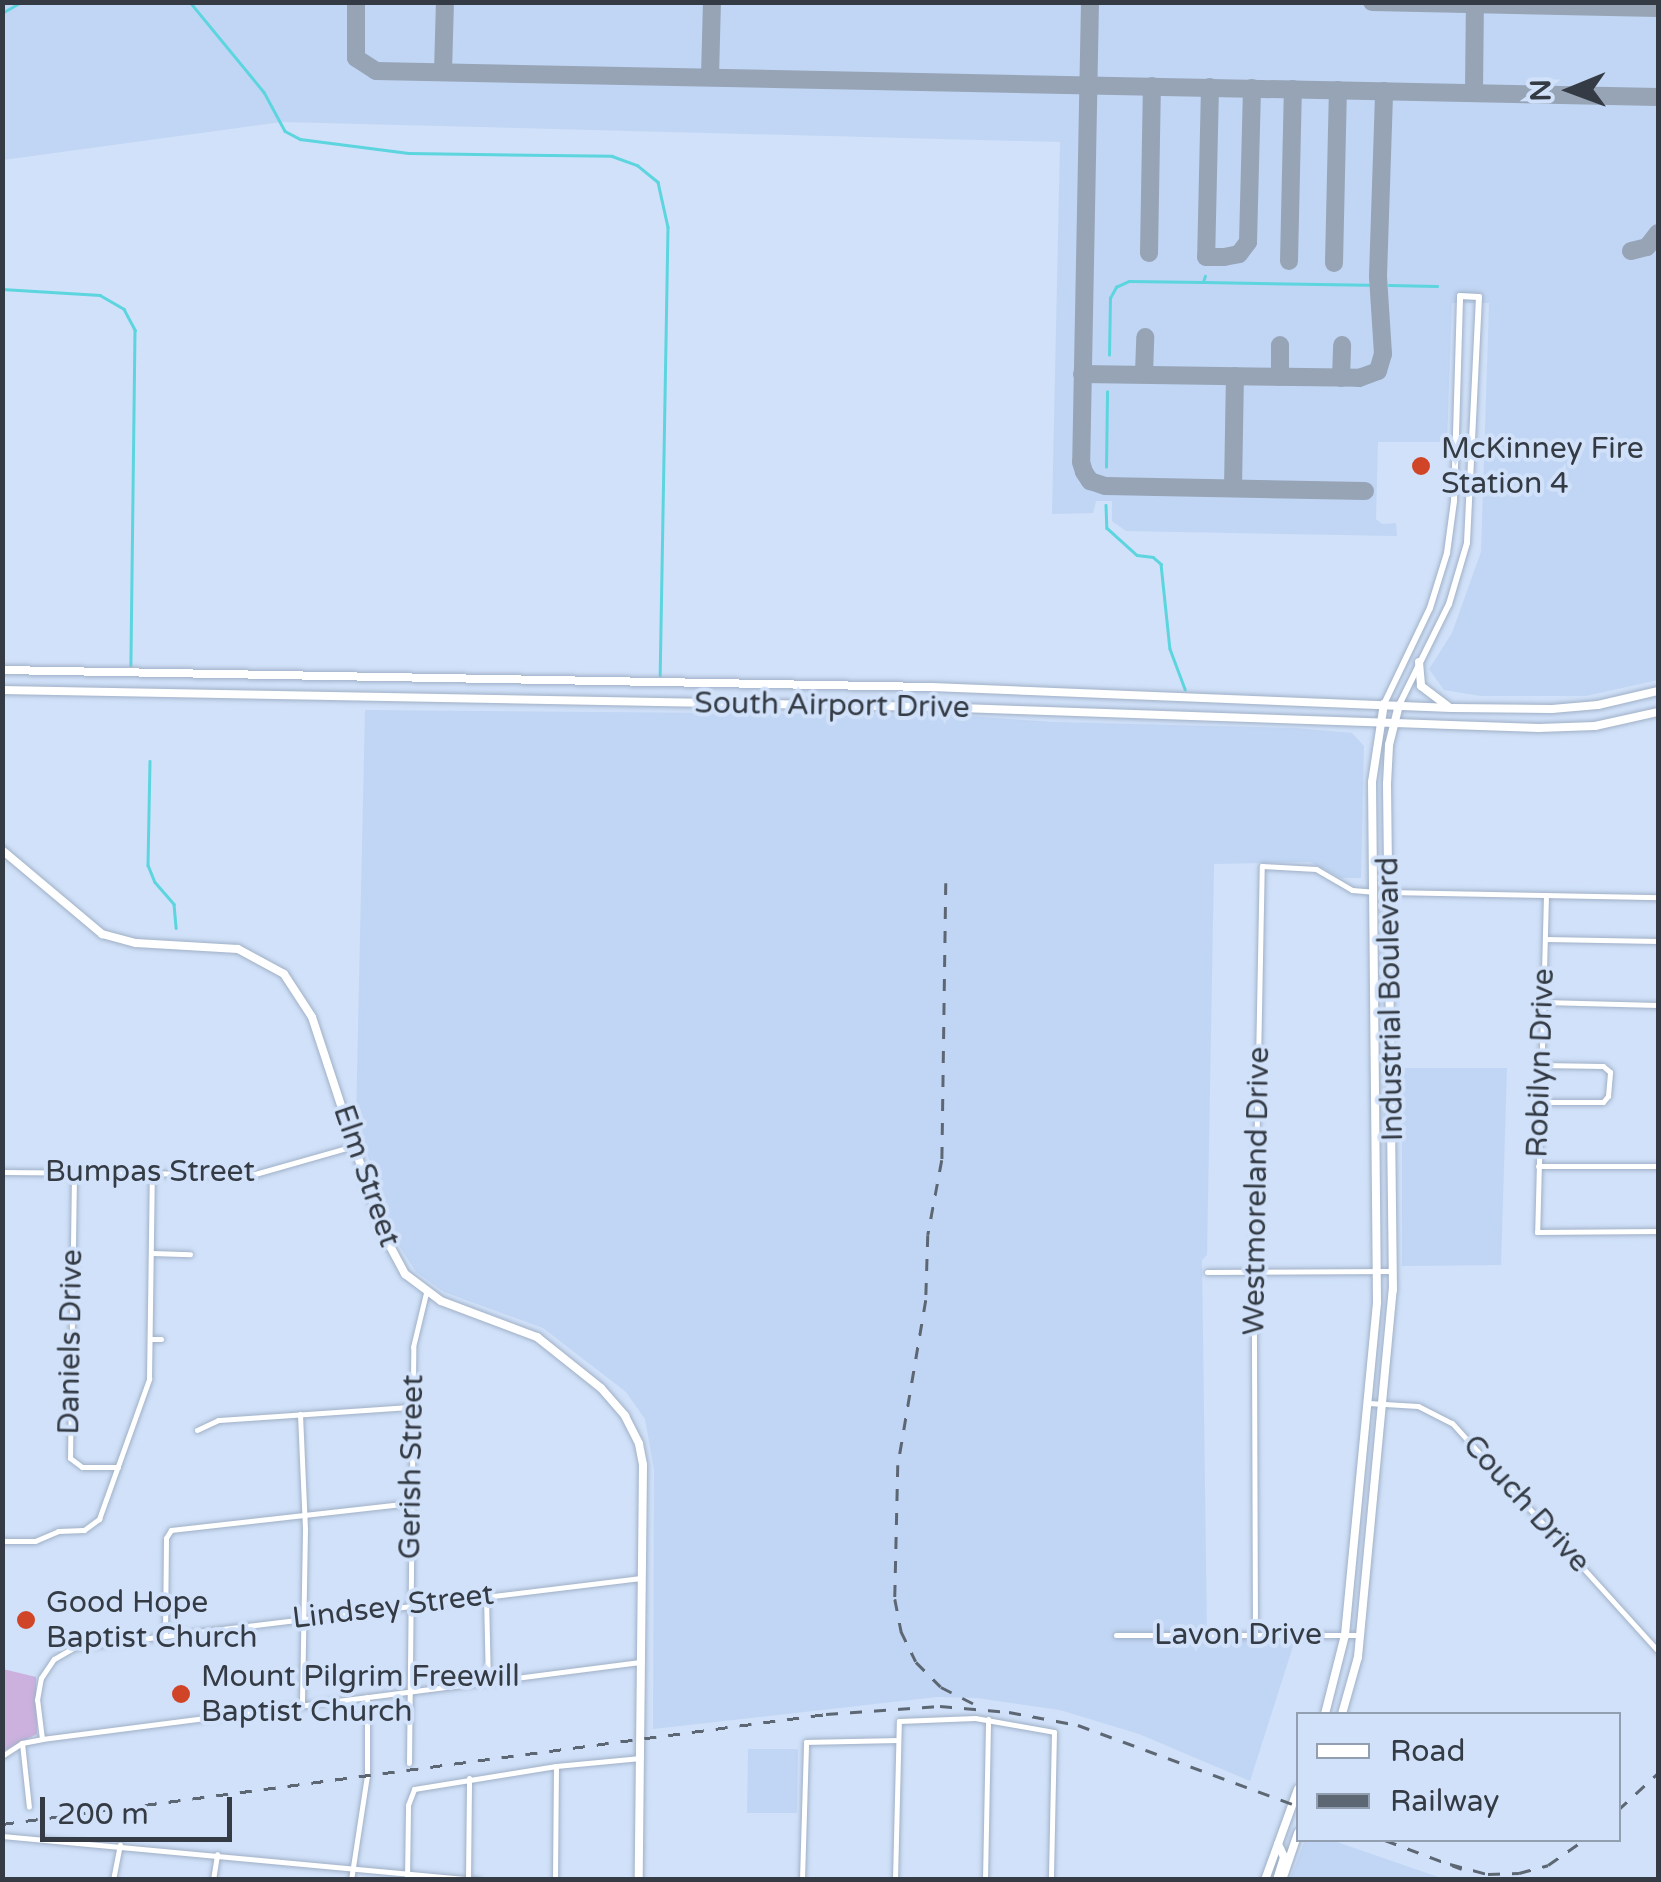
<!DOCTYPE html>
<style>
body{margin:0}
#map{position:relative;width:1661px;height:1882px;overflow:hidden;background:#d0e1f9;font-family:"Varela Round",sans-serif}
div>[style]{position:absolute}
[style*='--x']{left:calc(var(--x)*1px);top:calc(var(--y)*1px);width:calc(var(--w)*1px);rotate:calc(var(--a)*1deg)}
.built>*{inset:0;background:#c1d6f4}
.green>*{inset:0;background:#ccb1de}
.stream>*{height:2.5px;margin:-1.25px;padding:0 1.25px;transform-origin:1.25px;border-radius:1.25px;background:#5cd5de}
.taxiway>*{height:18px;margin:-9px;padding:0 9px;transform-origin:9px;border-radius:9px;background:#96a4b6}
.roads{filter:drop-shadow(0 0 2px #a0b0c6) drop-shadow(0 0 2px #a0b0c6)}
.minor>*{height:5px;margin:-2.5px;padding:0 2.5px;transform-origin:2.5px;border-radius:2.5px;background:#fff}
.tertiary>*{height:6px;margin:-3px;padding:0 3px;transform-origin:3px;border-radius:3px;background:#fff}
.secondary>*{height:8px;margin:-4px;padding:0 4px;transform-origin:4px;border-radius:4px;background:#fff}
.rail>*{height:2.5px;margin-top:-1.25px;transform-origin:0;background:repeating-linear-gradient(90deg,#5d6774 0 12px,transparent 0 24px)}
.dots>*{width:28px;height:28px;translate:-50% -50%;box-sizing:border-box;border:5px solid #d0e1f9;border-radius:50%}
span{translate:-50% -50%;white-space:nowrap;text-align:center;line-height:1.15;-webkit-text-stroke:8px #d0e1f9;paint-order:stroke}
.poi-label{font-size:30px;color:#343b44}
.left{translate:0 -50%;text-align:left}
.street-label{font-size:30px;color:#343b44}
.frame{position:absolute;inset:0;border:5px solid #343b44;pointer-events:none}
.legend{position:absolute;left:1296px;top:1712px;width:325px;height:130px;box-sizing:border-box;background:#d0e1f9;border:2px solid #929fb1;margin:0;padding:12px 18px;list-style:none;font-size:30px;color:#343b44}
.legend li{display:flex;align-items:center;gap:20px;height:50px}
.legend b{width:50px;border:2px solid #929fb1}
.north{position:absolute;left:1521px;top:40px;width:100px;height:100px;-webkit-text-stroke:8px #d0e1f9;paint-order:stroke;rotate:269deg;font-size:28px;font-weight:700;line-height:40px;text-align:center;color:#343b44}
.north::after{content:'';display:block;margin:auto;width:35px;height:45px;background:#343b44;clip-path:polygon(50% 0,100% 100%,50% 72%,0 100%)}
.scale{position:absolute;left:40px;top:1797px;width:192px;height:45px;box-sizing:border-box;border:5px solid #343b44;border-top:0;padding-left:12px;font-size:30px;line-height:35px;white-space:nowrap;color:#343b44;-webkit-text-stroke:8px #d0e1f9;paint-order:stroke}
</style>
<div id="map">
<div class="built">
<i style="clip-path:polygon(2px 3px,1658px 3px,1658px 680px,1586px 696px,1481px 696px,1444px 690px,1429px 669px,1452px 633px,1481px 552px,1489px 303px,1452px 303px,1447px 442px,1378px 442px,1376px 519px,1382px 524px,1396px 523px,1397px 536px,1126px 531px,1112px 521px,1112px 501px,1096px 501px,1093px 513px,1052px 514px,1060px 142px,282px 122px,3px 160px)"></i>
<i style="clip-path:polygon(365px 710px,952px 715px,1053px 722px,1295px 728px,1352px 733px,1364px 746px,1361px 878px,1341px 878px,1310px 862px,1214px 864px,1207px 1255px,1202px 1260px,1207px 1639px,1295px 1640px,1250px 1781px,1139px 1734px,1060px 1710px,977px 1698px,937px 1697px,653px 1729px,654px 1469px,645px 1419px,626px 1392px,543px 1328px,444px 1292px,416px 1272px,395px 1239px,356px 1119px)"></i>
<i style="clip-path:polygon(1402px 1068px,1507px 1068px,1501px 1265px,1402px 1266px)"></i>
<i style="clip-path:polygon(748px 1749px,798px 1749px,797px 1813px,747px 1813px)"></i>
<i style="clip-path:polygon(1305px 1840px,1331px 1840px,1444px 1879px,1290px 1879px)"></i>
</div>
<div class="green">
<i style="clip-path:polygon(3px 1669px,36px 1677px,37px 1734px,3px 1751px)"></i>
</div>
<div class="stream">
<i style="--x:190;--y:2;--w:117;--a:50.6"></i>
<i style="--x:264;--y:92;--w:44;--a:61.7"></i>
<i style="--x:285;--y:131;--w:17;--a:28"></i>
<i style="--x:300;--y:139;--w:109;--a:7.4"></i>
<i style="--x:408;--y:153;--w:204;--a:0.8"></i>
<i style="--x:612;--y:156;--w:27;--a:20"></i>
<i style="--x:637;--y:165;--w:27;--a:39"></i>
<i style="--x:658;--y:182;--w:46;--a:77.5"></i>
<i style="--x:668;--y:227;--w:448;--a:91"></i>
<i style="--x:2;--y:13;--w:22;--a:-30"></i>
<i style="--x:1204;--y:282;--w:164;--a:1"></i>
<i style="--x:1389;--y:285;--w:48;--a:1.2"></i>
<i style="--x:2;--y:289;--w:98;--a:3.5"></i>
<i style="--x:100;--y:295;--w:28;--a:30"></i>
<i style="--x:124;--y:309;--w:24;--a:62"></i>
<i style="--x:135;--y:330;--w:335;--a:90.7"></i>
<i style="--x:1109;--y:355;--w:57;--a:-89"></i>
<i style="--x:1110;--y:298;--w:13;--a:-61"></i>
<i style="--x:1116;--y:287;--w:14;--a:-25"></i>
<i style="--x:1129;--y:281;--w:74;--a:0.8"></i>
<i style="--x:1203;--y:282;--w:6;--a:-72"></i>
<i style="--x:1106;--y:467;--w:75;--a:-89.2"></i>
<i style="--x:1106;--y:505;--w:23;--a:88"></i>
<i style="--x:1107;--y:528;--w:40;--a:42"></i>
<i style="--x:1137;--y:555;--w:16;--a:7"></i>
<i style="--x:1153;--y:557;--w:11;--a:41"></i>
<i style="--x:1161;--y:564;--w:85;--a:84"></i>
<i style="--x:1170;--y:649;--w:43;--a:69.4"></i>
<i style="--x:150;--y:761;--w:104;--a:91.1"></i>
<i style="--x:148;--y:865;--w:18;--a:68"></i>
<i style="--x:155;--y:882;--w:29;--a:49"></i>
<i style="--x:174;--y:904;--w:24;--a:85"></i>
</div>
<div class="taxiway">
<i style="--x:356;--y:2;--w:56;--a:90"></i>
<i style="--x:356;--y:58;--w:24;--a:33"></i>
<i style="--x:376;--y:71;--w:1282;--a:1.16"></i>
<i style="--x:1090;--y:2;--w:460;--a:91.1"></i>
<i style="--x:1081;--y:462;--w:10;--a:73"></i>
<i style="--x:1084;--y:472;--w:11;--a:56"></i>
<i style="--x:1090;--y:481;--w:16;--a:18"></i>
<i style="--x:1105;--y:486;--w:260;--a:1.1"></i>
<i style="--x:1372;--y:2;--w:286;--a:1.2"></i>
<i style="--x:443;--y:72;--w:70;--a:-88.4"></i>
<i style="--x:710;--y:77;--w:75;--a:-88.5"></i>
<i style="--x:1210;--y:87;--w:170;--a:91.3"></i>
<i style="--x:1206;--y:257;--w:18;--a:0"></i>
<i style="--x:1224;--y:257;--w:15;--a:-11"></i>
<i style="--x:1239;--y:254;--w:15;--a:-53"></i>
<i style="--x:1248;--y:242;--w:154;--a:-88.5"></i>
<i style="--x:1474;--y:92;--w:90;--a:-89.4"></i>
<i style="--x:1631;--y:251;--w:16;--a:-14"></i>
<i style="--x:1647;--y:247;--w:18;--a:-52"></i>
<i style="--x:1149;--y:253;--w:167;--a:-89"></i>
<i style="--x:1289;--y:261;--w:172;--a:-88.7"></i>
<i style="--x:1334;--y:263;--w:173;--a:-88.7"></i>
<i style="--x:1082;--y:374;--w:277;--a:0.8"></i>
<i style="--x:1359;--y:378;--w:20;--a:-20"></i>
<i style="--x:1378;--y:371;--w:18;--a:-74"></i>
<i style="--x:1383;--y:354;--w:78;--a:-93.7"></i>
<i style="--x:1378;--y:276;--w:185;--a:-88.1"></i>
<i style="--x:1144;--y:374;--w:37;--a:-88"></i>
<i style="--x:1280;--y:377;--w:32;--a:-90"></i>
<i style="--x:1341;--y:378;--w:33;--a:-88"></i>
<i style="--x:1233;--y:488;--w:112;--a:-89"></i>
</div>
<div class="roads">
<div class="minor">
<i style="--x:1390;--y:892;--w:268;--a:1.1"></i>
<i style="--x:1546;--y:895;--w:337;--a:91.5"></i>
<i style="--x:1537;--y:1232;--w:121;--a:-0.5"></i>
<i style="--x:1545;--y:939;--w:113;--a:1"></i>
<i style="--x:1543;--y:1002;--w:115;--a:1.5"></i>
<i style="--x:1540;--y:1102;--w:63;--a:0"></i>
<i style="--x:1603;--y:1102;--w:8;--a:-50"></i>
<i style="--x:1608;--y:1096;--w:24;--a:-85"></i>
<i style="--x:1610;--y:1072;--w:9;--a:-139"></i>
<i style="--x:1603;--y:1066;--w:62;--a:-179.1"></i>
<i style="--x:1538;--y:1166;--w:120;--a:0"></i>
<i style="--x:2;--y:1172;--w:253;--a:0.5"></i>
<i style="--x:255;--y:1174;--w:103;--a:-15.8"></i>
<i style="--x:74;--y:1174;--w:284;--a:90.8"></i>
<i style="--x:70;--y:1458;--w:15;--a:37"></i>
<i style="--x:82;--y:1467;--w:36;--a:0"></i>
<i style="--x:152;--y:1253;--w:38;--a:2"></i>
<i style="--x:1207;--y:1272;--w:184;--a:-0.3"></i>
<i style="--x:151;--y:1339;--w:10;--a:0"></i>
<i style="--x:1368;--y:1403;--w:50;--a:3.4"></i>
<i style="--x:1418;--y:1406;--w:38;--a:27"></i>
<i style="--x:1452;--y:1423;--w:307;--a:47.9"></i>
<i style="--x:300;--y:1414;--w:116;--a:87.5"></i>
<i style="--x:305;--y:1530;--w:175;--a:91"></i>
<i style="--x:197;--y:1430;--w:23;--a:-25"></i>
<i style="--x:218;--y:1420;--w:193;--a:-3.9"></i>
<i style="--x:2;--y:1541;--w:33;--a:0"></i>
<i style="--x:35;--y:1541;--w:25;--a:-23"></i>
<i style="--x:58;--y:1531;--w:26;--a:-2"></i>
<i style="--x:84;--y:1530;--w:19;--a:-36"></i>
<i style="--x:99;--y:1519;--w:149;--a:-70.3"></i>
<i style="--x:149;--y:1379;--w:207;--a:-89.2"></i>
<i style="--x:486;--y:1596;--w:85;--a:88.7"></i>
<i style="--x:1255;--y:1634;--w:363;--a:-90.2"></i>
<i style="--x:1254;--y:1271;--w:405;--a:-88.9"></i>
<i style="--x:1262;--y:866;--w:54;--a:3.2"></i>
<i style="--x:1316;--y:869;--w:42;--a:30.3"></i>
<i style="--x:1352;--y:890;--w:21;--a:5"></i>
<i style="--x:165;--y:1635;--w:97;--a:-89.4"></i>
<i style="--x:166;--y:1538;--w:9;--a:-58"></i>
<i style="--x:171;--y:1530;--w:241;--a:-6.4"></i>
<i style="--x:1116;--y:1635;--w:244;--a:0"></i>
<i style="--x:42;--y:1739;--w:39;--a:-97"></i>
<i style="--x:37;--y:1700;--w:22;--a:-80"></i>
<i style="--x:41;--y:1678;--w:23;--a:-56"></i>
<i style="--x:54;--y:1659;--w:24;--a:-30"></i>
<i style="--x:75;--y:1647;--w:570;--a:-6.95"></i>
<i style="--x:22;--y:1743;--w:64;--a:83.8"></i>
<i style="--x:2;--y:1756;--w:24;--a:-33"></i>
<i style="--x:22;--y:1743;--w:20;--a:-11"></i>
<i style="--x:42;--y:1739;--w:603;--a:-7.34"></i>
<i style="--x:409;--y:1763;--w:416;--a:-89.4"></i>
<i style="--x:413;--y:1347;--w:56;--a:-76.5"></i>
<i style="--x:2;--y:1836;--w:478;--a:5.3"></i>
<i style="--x:113;--y:1880;--w:36;--a:-79"></i>
<i style="--x:213;--y:1880;--w:26;--a:-81"></i>
<i style="--x:351;--y:1880;--w:105;--a:-81.3"></i>
<i style="--x:367;--y:1776;--w:79;--a:-90"></i>
<i style="--x:407;--y:1880;--w:75;--a:-89.2"></i>
<i style="--x:408;--y:1805;--w:17;--a:-69"></i>
<i style="--x:414;--y:1789;--w:144;--a:-9.2"></i>
<i style="--x:556;--y:1766;--w:85;--a:-5.4"></i>
<i style="--x:468;--y:1880;--w:102;--a:-89.4"></i>
<i style="--x:555;--y:1880;--w:114;--a:-89.5"></i>
<i style="--x:802;--y:1880;--w:138;--a:-88.3"></i>
<i style="--x:806;--y:1742;--w:90;--a:-1.3"></i>
<i style="--x:895;--y:1880;--w:159;--a:-88.6"></i>
<i style="--x:899;--y:1721;--w:76;--a:-2.3"></i>
<i style="--x:975;--y:1718;--w:80;--a:10"></i>
<i style="--x:1054;--y:1732;--w:148;--a:91.2"></i>
<i style="--x:985;--y:1880;--w:161;--a:-88.9"></i>
</div>
<div class="tertiary">
<i style="--x:1384;--y:704;--w:106;--a:-64.4"></i>
<i style="--x:1430;--y:608;--w:58;--a:-72.8"></i>
<i style="--x:1447;--y:553;--w:52;--a:-82.3"></i>
<i style="--x:1454;--y:501;--w:205;--a:-88.3"></i>
<i style="--x:1460;--y:296;--w:19;--a:3"></i>
<i style="--x:1479;--y:297;--w:246;--a:92.8"></i>
<i style="--x:1467;--y:543;--w:64;--a:106.4"></i>
<i style="--x:1449;--y:604;--w:113;--a:116.3"></i>
</div>
<div class="secondary">
<i style="--x:1419;--y:662;--w:24;--a:85"></i>
<i style="--x:1421;--y:686;--w:34;--a:37"></i>
<i style="--x:2;--y:670;--w:930;--a:1.05"></i>
<i style="--x:932;--y:687;--w:520;--a:2.31"></i>
<i style="--x:1452;--y:708;--w:100;--a:0.6"></i>
<i style="--x:1552;--y:709;--w:46;--a:-5"></i>
<i style="--x:1598;--y:705;--w:62;--a:-13.1"></i>
<i style="--x:2;--y:690;--w:929;--a:1.05"></i>
<i style="--x:931;--y:707;--w:608;--a:1.98"></i>
<i style="--x:1539;--y:728;--w:56;--a:-2"></i>
<i style="--x:1595;--y:726;--w:65;--a:-12.5"></i>
<i style="--x:2;--y:850;--w:131;--a:40"></i>
<i style="--x:102;--y:934;--w:35;--a:15"></i>
<i style="--x:136;--y:943;--w:102;--a:3.4"></i>
<i style="--x:238;--y:949;--w:52;--a:28.5"></i>
<i style="--x:284;--y:974;--w:51;--a:56.9"></i>
<i style="--x:312;--y:1017;--w:227;--a:71.8"></i>
<i style="--x:383;--y:1233;--w:47;--a:61.8"></i>
<i style="--x:405;--y:1274;--w:45;--a:36.9"></i>
<i style="--x:441;--y:1301;--w:103;--a:20.6"></i>
<i style="--x:537;--y:1337;--w:82;--a:38.6"></i>
<i style="--x:601;--y:1388;--w:37;--a:49"></i>
<i style="--x:625;--y:1416;--w:31;--a:63"></i>
<i style="--x:639;--y:1444;--w:21;--a:79"></i>
<i style="--x:643;--y:1465;--w:415;--a:90.6"></i>
<i style="--x:1325;--y:1714;--w:81;--a:-75.8"></i>
<i style="--x:1345;--y:1635;--w:335;--a:-84.5"></i>
<i style="--x:1377;--y:1302;--w:520;--a:-90.55"></i>
<i style="--x:1372;--y:782;--w:79;--a:-81.3"></i>
<i style="--x:1342;--y:1714;--w:59;--a:-74.3"></i>
<i style="--x:1358;--y:1657;--w:369;--a:-84.6"></i>
<i style="--x:1393;--y:1290;--w:506;--a:-90.68"></i>
<i style="--x:1387;--y:784;--w:39;--a:-87"></i>
<i style="--x:1389;--y:745;--w:41;--a:-76"></i>
<i style="--x:1265;--y:1880;--w:97;--a:-70.1"></i>
<i style="--x:1277;--y:1880;--w:24;--a:-73"></i>
<i style="--x:1284;--y:1857;--w:14;--a:-115"></i>
<i style="--x:1282;--y:1880;--w:50;--a:-71.2"></i>
</div>
</div>
<div class="rail">
<i style="--x:946;--y:883;--w:277;--a:90.8"></i>
<i style="--x:942;--y:1160;--w:76;--a:100.6"></i>
<i style="--x:928;--y:1235;--w:65;--a:91.8"></i>
<i style="--x:926;--y:1300;--w:167;--a:99.6"></i>
<i style="--x:898;--y:1465;--w:134;--a:91.3"></i>
<i style="--x:895;--y:1599;--w:33;--a:79"></i>
<i style="--x:901;--y:1631;--w:34;--a:64"></i>
<i style="--x:916;--y:1662;--w:35;--a:45"></i>
<i style="--x:941;--y:1687;--w:38;--a:27"></i>
<i style="--x:1618;--y:1810;--w:54;--a:-42.8"></i>
<i style="--x:2;--y:1824;--w:831;--a:-7.6"></i>
<i style="--x:826;--y:1714;--w:114;--a:-4"></i>
<i style="--x:940;--y:1706;--w:69;--a:5"></i>
<i style="--x:1009;--y:1712;--w:70;--a:10.7"></i>
<i style="--x:1078;--y:1725;--w:234;--a:20.2"></i>
<i style="--x:1385;--y:1840;--w:82;--a:20.6"></i>
<i style="--x:1450;--y:1864;--w:39;--a:15"></i>
<i style="--x:1488;--y:1874;--w:31;--a:-2"></i>
<i style="--x:1519;--y:1873;--w:30;--a:-15"></i>
<i style="--x:1548;--y:1865;--w:44;--a:-34.8"></i>
</div>
<div class="dots">
<i style="left:1421px;top:466px;background:#d04528"></i>
<i style="left:26px;top:1620px;background:#d04528"></i>
<i style="left:181px;top:1694px;background:#d04528"></i>
</div>
<div class="poi-label">
<span class="left" style="left:1441px;top:466px">McKinney Fire<br>Station 4</span>
<span class="left" style="left:46px;top:1620px">Good Hope<br>Baptist Church</span>
<span class="left" style="left:201px;top:1694px">Mount Pilgrim Freewill<br>Baptist Church</span>
</div>
<div class="street-label">
<span style="left:832px;top:706px;rotate:1deg">South Airport Drive</span>
<span style="left:1391px;top:999px;rotate:-91deg">Industrial Boulevard</span>
<span style="left:1541px;top:1063px;rotate:-88deg">Robilyn Drive</span>
<span style="left:150px;top:1172px">Bumpas Street</span>
<span style="left:366px;top:1176px;rotate:71deg">Elm Street</span>
<span style="left:1257px;top:1191px;rotate:-89deg">Westmoreland Drive</span>
<span style="left:71px;top:1342px;rotate:-89deg">Daniels Drive</span>
<span style="left:412px;top:1467px;rotate:-89deg">Gerish Street</span>
<span style="left:1526px;top:1504px;rotate:48deg">Couch Drive</span>
<span style="left:393px;top:1607px;rotate:-7deg">Lindsey Street</span>
<span style="left:1238px;top:1635px">Lavon Drive</span>
</div>
<div class="frame"></div>
<ul class="legend">
<li><b style="height:12px;background:#fff"></b>Road</li>
<li><b style="height:12px;background:#5d6774"></b>Railway</li>
</ul>
<div class="north">N</div>
<div class="scale">200 m</div>
</div>
